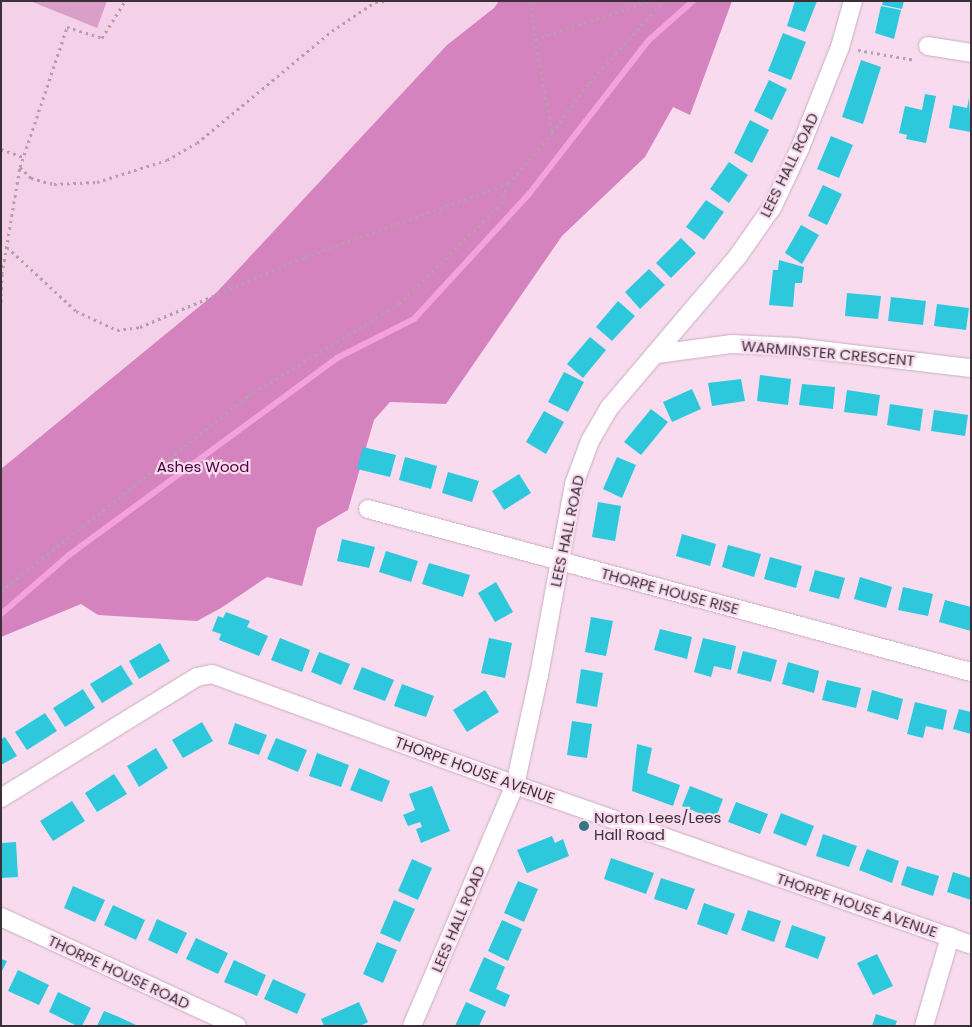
<!DOCTYPE html>
<style>
body{margin:0}
#map{position:relative;width:972px;height:1027px;overflow:hidden;background:#f8dbef;font-family:Poppins,sans-serif}
div>[style]{position:absolute}
[style*='--x']{left:calc(var(--x)*1px);top:calc(var(--y)*1px);width:calc(var(--w)*1px);rotate:calc(var(--a)*1deg)}
.built>*{inset:0;background:#f5d0e9}
.green>*{inset:0;background:#d99fc8}
.forest>*{inset:0;background:#d483be}
.stream>*{height:6px;margin:-3px;padding:0 3px;transform-origin:3px;border-radius:3px;background:#f4a1dd}
.building>*{inset:0;background:#2dc8dc}
.path>*{height:3px;margin-top:-1.5px;transform-origin:0;background:repeating-linear-gradient(90deg,#b59eae 0 2.5px,transparent 0 6.5px)}
.roads{filter:drop-shadow(0 0 1px #c9adc0) drop-shadow(0 0 1px #c9adc0)}
.street>*{height:18px;margin:-9px;padding:0 9px;transform-origin:9px;border-radius:9px;background:#fff}
.dots>*{width:14px;height:14px;translate:-50% -50%;box-sizing:border-box;border:2px solid #f8dbef;border-radius:50%}
span{translate:-50% -50%;white-space:nowrap;text-align:center;line-height:1.15;-webkit-text-stroke:4.5px #f8dbef;paint-order:stroke}
.street-label{font-size:15px;color:#3c3038}
.park-label{font-size:15px;color:#4c013f}
.poi-label{font-size:15px;color:#3c3038}
.left{translate:0 -50%;text-align:left}
.frame{position:absolute;inset:0;border:2px solid #3c3038;pointer-events:none}
</style>
<div id="map">
<div class="built">
<i style="clip-path:polygon(1px 1px,499px 1px,494px 8px,447px 45px,217px 292px,1px 469px)"></i>
</div>
<div class="green">
<i style="clip-path:polygon(30px 1px,107px 1px,97px 28px)"></i>
</div>
<div class="forest">
<i style="clip-path:polygon(499px 1px,732px 1px,690px 115px,673px 107px,645px 157px,562px 236px,446px 404px,390px 402px,374px 420px,348px 510px,317px 528px,302px 586px,267px 577px,221px 608px,197px 621px,98px 615px,81px 604px,1px 637px,1px 469px,217px 292px,447px 45px,494px 8px)"></i>
</div>
<div class="stream">
<i style="--x:1;--y:614;--w:90;--a:-40.9"></i>
<i style="--x:69;--y:555;--w:333;--a:-36.3"></i>
<i style="--x:337;--y:358;--w:86;--a:-26.9"></i>
<i style="--x:414;--y:319;--w:170;--a:-47.4"></i>
<i style="--x:529;--y:194;--w:195;--a:-52.1"></i>
<i style="--x:649;--y:40;--w:59;--a:-41.6"></i>
</div>
<div class="building">
<i style="clip-path:polygon(795px 1px,817px 1px,805px 32px,787px 26px)"></i>
<i style="clip-path:polygon(883px 1px,904px 1px,902px 9px,882px 5px)"></i>
<i style="clip-path:polygon(881px 6px,901px 10px,894px 39px,875px 33px)"></i>
<i style="clip-path:polygon(783px 33px,806px 42px,791px 80px,768px 71px)"></i>
<i style="clip-path:polygon(861px 60px,881px 67px,863px 124px,842px 117px)"></i>
<i style="clip-path:polygon(769px 80px,787px 89px,772px 120px,754px 111px)"></i>
<i style="clip-path:polygon(925px 94px,936px 96px,926px 143px,906px 139px,907px 135px,899px 133px,905px 106px,922px 110px)"></i>
<i style="clip-path:polygon(969px 98px,971px 132px,949px 128px,953px 105px,967px 108px)"></i>
<i style="clip-path:polygon(750px 120px,769px 130px,752px 163px,734px 153px)"></i>
<i style="clip-path:polygon(831px 136px,853px 145px,839px 178px,817px 169px)"></i>
<i style="clip-path:polygon(729px 162px,748px 175px,729px 203px,710px 189px)"></i>
<i style="clip-path:polygon(823px 185px,842px 194px,827px 225px,808px 216px)"></i>
<i style="clip-path:polygon(706px 200px,724px 212px,704px 240px,686px 227px)"></i>
<i style="clip-path:polygon(801px 225px,819px 235px,802px 264px,785px 253px)"></i>
<i style="clip-path:polygon(681px 238px,696px 253px,671px 278px,656px 263px)"></i>
<i style="clip-path:polygon(779px 260px,804px 267px,802px 283px,795px 283px,793px 307px,769px 305px,773px 270px,778px 270px)"></i>
<i style="clip-path:polygon(649px 269px,665px 285px,640px 309px,625px 292px)"></i>
<i style="clip-path:polygon(847px 293px,881px 296px,878px 319px,845px 316px)"></i>
<i style="clip-path:polygon(891px 297px,926px 301px,923px 325px,888px 321px)"></i>
<i style="clip-path:polygon(618px 301px,635px 316px,612px 341px,596px 327px)"></i>
<i style="clip-path:polygon(937px 304px,969px 308px,966px 330px,934px 326px)"></i>
<i style="clip-path:polygon(590px 337px,606px 350px,583px 378px,567px 364px)"></i>
<i style="clip-path:polygon(564px 372px,584px 382px,568px 412px,548px 402px)"></i>
<i style="clip-path:polygon(760px 375px,791px 379px,788px 405px,757px 401px)"></i>
<i style="clip-path:polygon(741px 379px,745px 401px,712px 406px,708px 383px)"></i>
<i style="clip-path:polygon(802px 384px,835px 387px,833px 409px,799px 405px)"></i>
<i style="clip-path:polygon(692px 389px,701px 409px,672px 422px,663px 402px)"></i>
<i style="clip-path:polygon(847px 390px,880px 395px,877px 416px,844px 412px)"></i>
<i style="clip-path:polygon(890px 404px,923px 409px,920px 431px,887px 425px)"></i>
<i style="clip-path:polygon(651px 409px,668px 422px,641px 455px,624px 442px)"></i>
<i style="clip-path:polygon(934px 410px,968px 415px,965px 436px,931px 431px)"></i>
<i style="clip-path:polygon(544px 411px,564px 422px,546px 454px,526px 442px)"></i>
<i style="clip-path:polygon(363px 447px,396px 455px,390px 477px,357px 469px)"></i>
<i style="clip-path:polygon(405px 457px,437px 466px,431px 489px,399px 480px)"></i>
<i style="clip-path:polygon(617px 457px,636px 465px,622px 498px,603px 489px)"></i>
<i style="clip-path:polygon(448px 472px,479px 481px,472px 502px,442px 493px)"></i>
<i style="clip-path:polygon(519px 474px,531px 493px,504px 510px,492px 491px)"></i>
<i style="clip-path:polygon(598px 502px,621px 506px,615px 541px,592px 537px)"></i>
<i style="clip-path:polygon(682px 534px,716px 544px,710px 566px,676px 556px)"></i>
<i style="clip-path:polygon(342px 539px,375px 547px,369px 568px,337px 561px)"></i>
<i style="clip-path:polygon(728px 545px,761px 554px,754px 577px,722px 567px)"></i>
<i style="clip-path:polygon(386px 551px,418px 561px,411px 582px,379px 572px)"></i>
<i style="clip-path:polygon(770px 557px,802px 566px,796px 588px,764px 579px)"></i>
<i style="clip-path:polygon(429px 563px,470px 575px,463px 597px,422px 584px)"></i>
<i style="clip-path:polygon(815px 570px,845px 578px,839px 599px,809px 591px)"></i>
<i style="clip-path:polygon(860px 577px,892px 587px,886px 608px,854px 599px)"></i>
<i style="clip-path:polygon(496px 582px,513px 612px,495px 622px,478px 593px)"></i>
<i style="clip-path:polygon(903px 587px,933px 594px,928px 616px,898px 610px)"></i>
<i style="clip-path:polygon(945px 600px,971px 607px,971px 631px,939px 622px)"></i>
<i style="clip-path:polygon(226px 612px,250px 621px,247px 627px,268px 636px,259px 656px,219px 640px,221px 634px,212px 631px,218px 616px,223px 618px)"></i>
<i style="clip-path:polygon(591px 617px,613px 621px,606px 656px,585px 652px)"></i>
<i style="clip-path:polygon(660px 629px,692px 637px,687px 659px,654px 650px)"></i>
<i style="clip-path:polygon(280px 638px,310px 650px,302px 672px,271px 660px)"></i>
<i style="clip-path:polygon(489px 638px,512px 643px,505px 678px,481px 673px)"></i>
<i style="clip-path:polygon(703px 638px,736px 646px,731px 670px,714px 666px,711px 677px,694px 672px)"></i>
<i style="clip-path:polygon(160px 643px,170px 661px,139px 679px,129px 661px)"></i>
<i style="clip-path:polygon(743px 651px,777px 660px,771px 682px,737px 673px)"></i>
<i style="clip-path:polygon(319px 652px,350px 664px,341px 685px,311px 672px)"></i>
<i style="clip-path:polygon(788px 662px,819px 671px,814px 693px,782px 684px)"></i>
<i style="clip-path:polygon(121px 665px,133px 684px,102px 703px,90px 684px)"></i>
<i style="clip-path:polygon(362px 667px,394px 680px,385px 701px,353px 689px)"></i>
<i style="clip-path:polygon(581px 669px,603px 673px,597px 707px,576px 703px)"></i>
<i style="clip-path:polygon(827px 680px,861px 688px,856px 708px,822px 700px)"></i>
<i style="clip-path:polygon(402px 684px,434px 696px,426px 717px,394px 706px)"></i>
<i style="clip-path:polygon(83px 689px,95px 708px,65px 727px,53px 708px)"></i>
<i style="clip-path:polygon(485px 690px,499px 712px,467px 732px,453px 710px)"></i>
<i style="clip-path:polygon(872px 690px,903px 699px,898px 720px,867px 711px)"></i>
<i style="clip-path:polygon(915px 702px,947px 710px,943px 730px,926px 726px,923px 738px,907px 734px)"></i>
<i style="clip-path:polygon(959px 709px,971px 712px,971px 734px,953px 729px)"></i>
<i style="clip-path:polygon(45px 713px,57px 731px,27px 750px,15px 732px)"></i>
<i style="clip-path:polygon(572px 721px,592px 724px,587px 758px,567px 755px)"></i>
<i style="clip-path:polygon(202px 722px,213px 741px,183px 758px,172px 740px)"></i>
<i style="clip-path:polygon(235px 723px,267px 735px,259px 755px,228px 744px)"></i>
<i style="clip-path:polygon(5px 737px,17px 756px,1px 765px,1px 739px)"></i>
<i style="clip-path:polygon(276px 738px,307px 750px,298px 772px,267px 759px)"></i>
<i style="clip-path:polygon(637px 744px,652px 748px,647px 773px,680px 785px,673px 806px,632px 791px)"></i>
<i style="clip-path:polygon(156px 748px,168px 768px,139px 787px,127px 766px)"></i>
<i style="clip-path:polygon(317px 753px,349px 765px,341px 787px,309px 776px)"></i>
<i style="clip-path:polygon(359px 768px,390px 781px,382px 802px,350px 790px)"></i>
<i style="clip-path:polygon(114px 774px,127px 794px,97px 812px,85px 793px)"></i>
<i style="clip-path:polygon(432px 786px,450px 831px,421px 843px,416px 829px,422px 827px,420px 822px,408px 826px,403px 815px,415px 810px,409px 794px)"></i>
<i style="clip-path:polygon(690px 786px,723px 799px,715px 820px,682px 806px)"></i>
<i style="clip-path:polygon(72px 801px,85px 821px,53px 841px,40px 821px)"></i>
<i style="clip-path:polygon(736px 802px,768px 814px,760px 834px,728px 822px)"></i>
<i style="clip-path:polygon(781px 813px,814px 826px,806px 846px,773px 833px)"></i>
<i style="clip-path:polygon(823px 834px,857px 846px,849px 867px,816px 856px)"></i>
<i style="clip-path:polygon(552px 836px,555px 843px,563px 839px,569px 856px,527px 873px,517px 850px)"></i>
<i style="clip-path:polygon(16px 842px,18px 877px,1px 878px,1px 843px)"></i>
<i style="clip-path:polygon(867px 849px,899px 861px,892px 883px,859px 870px)"></i>
<i style="clip-path:polygon(611px 858px,654px 873px,646px 894px,604px 879px)"></i>
<i style="clip-path:polygon(412px 859px,432px 868px,418px 900px,398px 891px)"></i>
<i style="clip-path:polygon(907px 866px,939px 876px,933px 896px,901px 885px)"></i>
<i style="clip-path:polygon(953px 872px,971px 878px,971px 900px,947px 892px)"></i>
<i style="clip-path:polygon(661px 878px,695px 889px,687px 910px,654px 899px)"></i>
<i style="clip-path:polygon(518px 881px,538px 889px,524px 922px,504px 913px)"></i>
<i style="clip-path:polygon(73px 886px,105px 900px,95px 922px,64px 908px)"></i>
<i style="clip-path:polygon(394px 900px,415px 909px,400px 942px,380px 933px)"></i>
<i style="clip-path:polygon(704px 903px,735px 914px,727px 935px,697px 924px)"></i>
<i style="clip-path:polygon(113px 905px,145px 920px,136px 940px,104px 925px)"></i>
<i style="clip-path:polygon(748px 910px,781px 921px,774px 942px,741px 930px)"></i>
<i style="clip-path:polygon(157px 919px,187px 933px,177px 954px,148px 940px)"></i>
<i style="clip-path:polygon(502px 920px,522px 929px,508px 961px,488px 951px)"></i>
<i style="clip-path:polygon(792px 925px,826px 937px,818px 959px,785px 947px)"></i>
<i style="clip-path:polygon(196px 938px,228px 953px,218px 974px,186px 959px)"></i>
<i style="clip-path:polygon(377px 942px,397px 950px,383px 983px,363px 974px)"></i>
<i style="clip-path:polygon(877px 954px,893px 986px,873px 995px,857px 963px)"></i>
<i style="clip-path:polygon(484px 957px,505px 967px,496px 989px,510px 995px,505px 1007px,469px 991px)"></i>
<i style="clip-path:polygon(1px 959px,7px 961px,1px 973px)"></i>
<i style="clip-path:polygon(234px 960px,266px 975px,257px 996px,224px 982px)"></i>
<i style="clip-path:polygon(18px 970px,49px 985px,39px 1005px,8px 991px)"></i>
<i style="clip-path:polygon(273px 979px,306px 994px,297px 1014px,264px 999px)"></i>
<i style="clip-path:polygon(58px 992px,91px 1008px,82px 1026px,77px 1026px,49px 1012px)"></i>
<i style="clip-path:polygon(359px 1002px,368px 1022px,360px 1026px,324px 1026px,321px 1019px)"></i>
<i style="clip-path:polygon(466px 1002px,486px 1011px,479px 1026px,455px 1026px)"></i>
<i style="clip-path:polygon(104px 1011px,119px 1017px,138px 1026px,97px 1026px)"></i>
<i style="clip-path:polygon(876px 1014px,897px 1021px,895px 1026px,872px 1026px)"></i>
</div>
<div class="path">
<i style="--x:531;--y:1;--w:38;--a:84"></i>
<i style="--x:535;--y:39;--w:96;--a:79.7"></i>
<i style="--x:535;--y:39;--w:120;--a:-18.4"></i>
<i style="--x:858;--y:50;--w:58;--a:10"></i>
<i style="--x:1;--y:149;--w:23;--a:20"></i>
<i style="--x:20;--y:167;--w:16;--a:45"></i>
<i style="--x:31;--y:178;--w:24;--a:15"></i>
<i style="--x:54;--y:184;--w:43;--a:-2.7"></i>
<i style="--x:97;--y:182;--w:73;--a:-17.4"></i>
<i style="--x:167;--y:160;--w:34;--a:-30"></i>
<i style="--x:197;--y:143;--w:175;--a:-39.7"></i>
<i style="--x:332;--y:31;--w:52;--a:-34"></i>
<i style="--x:375;--y:2;--w:12;--a:-5"></i>
<i style="--x:7;--y:247;--w:94;--a:42.8"></i>
<i style="--x:76;--y:311;--w:45;--a:24.9"></i>
<i style="--x:117;--y:330;--w:23;--a:-7"></i>
<i style="--x:140;--y:327;--w:179;--a:-23"></i>
<i style="--x:305;--y:257;--w:215;--a:-19.9"></i>
<i style="--x:1;--y:302;--w:28;--a:-88"></i>
<i style="--x:2;--y:274;--w:109;--a:-80.5"></i>
<i style="--x:20;--y:167;--w:148;--a:-71.4"></i>
<i style="--x:67;--y:27;--w:37;--a:17"></i>
<i style="--x:102;--y:38;--w:44;--a:-58.1"></i>
<i style="--x:1;--y:591;--w:315;--a:-38.3"></i>
<i style="--x:248;--y:396;--w:177;--a:-31.4"></i>
<i style="--x:399;--y:304;--w:143;--a:-44.4"></i>
<i style="--x:501;--y:204;--w:21;--a:-71"></i>
<i style="--x:508;--y:184;--w:67;--a:-49.2"></i>
<i style="--x:552;--y:133;--w:62;--a:-53.5"></i>
<i style="--x:589;--y:83;--w:110;--a:-47.9"></i>
</div>
<div class="roads">
<div class="street">
<i style="--x:928;--y:46;--w:44;--a:9.2"></i>
<i style="--x:657;--y:354;--w:76;--a:-7.6"></i>
<i style="--x:732;--y:344;--w:62;--a:2.8"></i>
<i style="--x:794;--y:347;--w:178;--a:6.8"></i>
<i style="--x:368;--y:509;--w:625;--a:15.13"></i>
<i style="--x:1;--y:798;--w:230;--a:-31.7"></i>
<i style="--x:197;--y:677;--w:15;--a:-11"></i>
<i style="--x:212;--y:674;--w:323;--a:20.1"></i>
<i style="--x:515;--y:785;--w:483;--a:19.3"></i>
<i style="--x:1;--y:917;--w:260;--a:24.8"></i>
<i style="--x:412;--y:1026;--w:262;--a:-66.9"></i>
<i style="--x:515;--y:785;--w:113;--a:-77.7"></i>
<i style="--x:539;--y:675;--w:194;--a:-79.6"></i>
<i style="--x:574;--y:484;--w:46;--a:-69.6"></i>
<i style="--x:590;--y:441;--w:39;--a:-60"></i>
<i style="--x:610;--y:407;--w:198;--a:-49.7"></i>
<i style="--x:738;--y:256;--w:61;--a:-55"></i>
<i style="--x:773;--y:206;--w:64;--a:-65"></i>
<i style="--x:800;--y:148;--w:109;--a:-68.4"></i>
<i style="--x:840;--y:47;--w:48;--a:-74.2"></i>
<i style="--x:924;--y:1026;--w:93;--a:-73.7"></i>
</div>
</div>
<div class="dots">
<i style="left:584px;top:826px;background:#307781"></i>
</div>
<div class="street-label">
<span style="left:789px;top:165px;rotate:-64deg">LEES HALL ROAD</span>
<span style="left:828px;top:353px;rotate:5deg">WARMINSTER CRESCENT</span>
<span style="left:567px;top:531px;rotate:-78deg">LEES HALL ROAD</span>
<span style="left:670px;top:591px;rotate:15deg">THORPE HOUSE RISE</span>
<span style="left:475px;top:770px;rotate:20deg">THORPE HOUSE AVENUE</span>
<span style="left:857px;top:905px;rotate:19deg">THORPE HOUSE AVENUE</span>
<span style="left:458px;top:919px;rotate:-67deg">LEES HALL ROAD</span>
<span style="left:119px;top:972px;rotate:25deg">THORPE HOUSE ROAD</span>
</div>
<div class="park-label">
<span style="left:203px;top:467px">Ashes Wood</span>
</div>
<div class="poi-label">
<span class="left" style="left:594px;top:826px">Norton Lees/Lees<br>Hall Road</span>
</div>
<div class="frame"></div>
</div>
